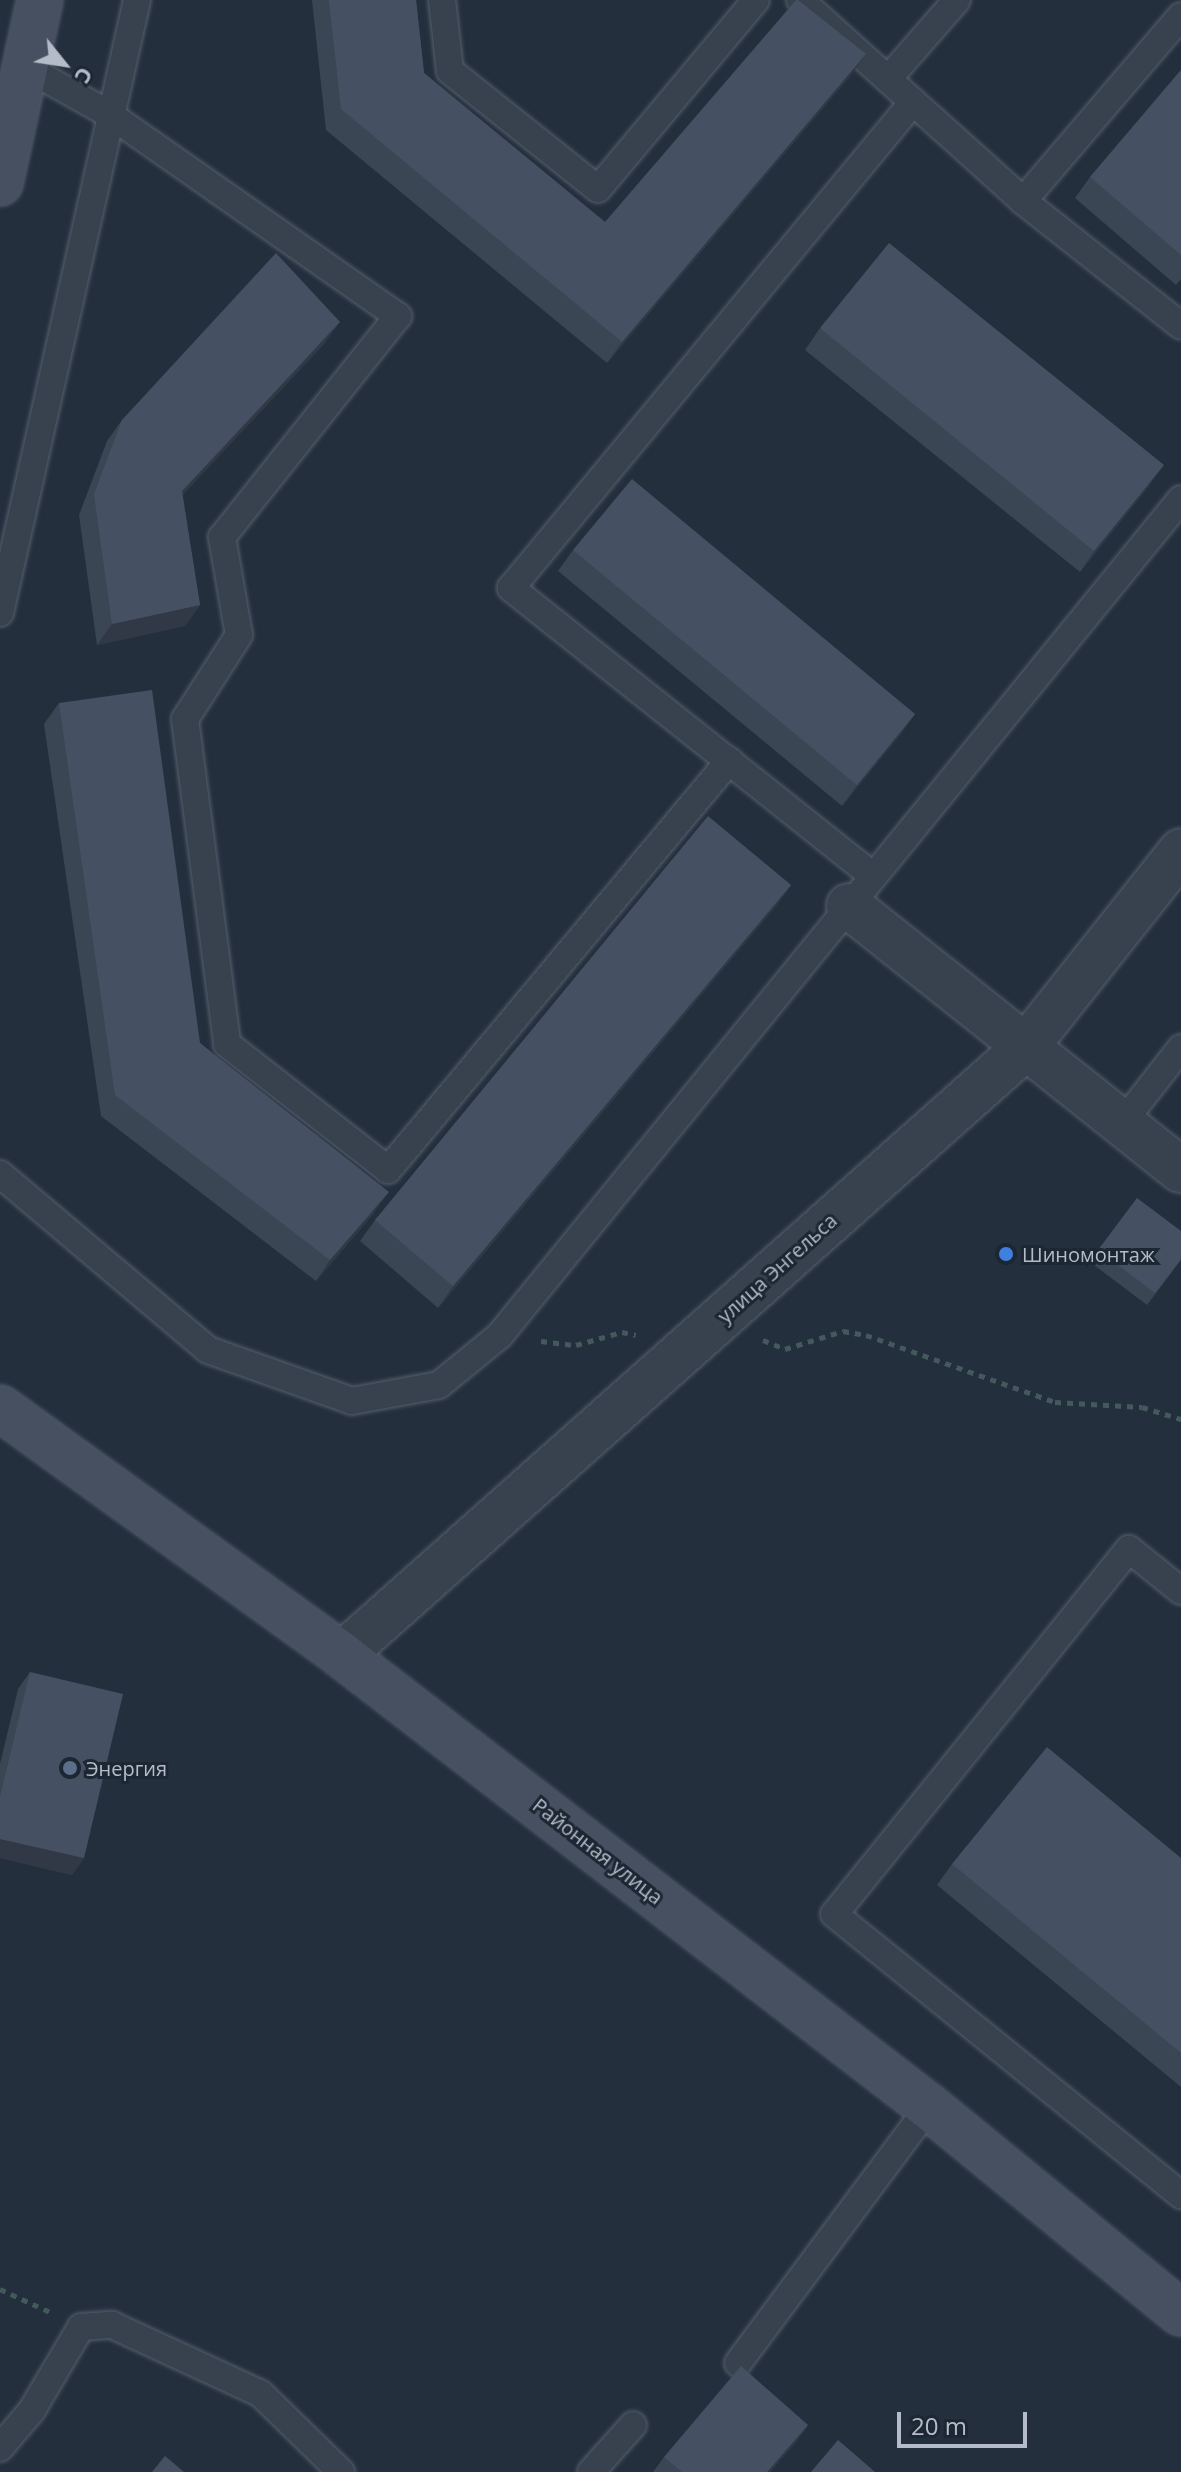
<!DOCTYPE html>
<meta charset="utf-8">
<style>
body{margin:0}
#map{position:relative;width:1181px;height:2472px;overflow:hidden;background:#242f3e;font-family:"Open Sans",sans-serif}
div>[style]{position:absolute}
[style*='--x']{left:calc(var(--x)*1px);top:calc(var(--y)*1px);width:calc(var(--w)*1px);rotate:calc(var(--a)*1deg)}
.path>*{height:5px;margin-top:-2.5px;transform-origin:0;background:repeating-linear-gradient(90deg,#44595c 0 6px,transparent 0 12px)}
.roads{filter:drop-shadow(0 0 2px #565f6c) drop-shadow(0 0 2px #565f6c)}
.service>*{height:26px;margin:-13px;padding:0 13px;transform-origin:13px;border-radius:13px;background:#38414e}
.minor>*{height:44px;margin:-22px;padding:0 22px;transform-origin:22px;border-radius:22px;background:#38414e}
.tertiary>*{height:44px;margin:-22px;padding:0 22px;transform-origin:22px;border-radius:22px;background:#38414e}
.secondary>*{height:44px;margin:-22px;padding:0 22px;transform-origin:22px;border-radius:22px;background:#465061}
.wall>*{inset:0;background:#3b4654}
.shaded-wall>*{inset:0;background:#303945}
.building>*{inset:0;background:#455162}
.dots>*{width:22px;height:22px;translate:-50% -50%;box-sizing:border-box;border:4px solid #1d2633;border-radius:50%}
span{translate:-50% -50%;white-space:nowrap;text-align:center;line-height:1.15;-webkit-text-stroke:6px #1d2633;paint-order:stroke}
.poi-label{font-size:20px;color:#b4bcc9}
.left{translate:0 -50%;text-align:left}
.street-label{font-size:20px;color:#b4bcc9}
.north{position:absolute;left:24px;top:24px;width:80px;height:80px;-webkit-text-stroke:6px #1d2633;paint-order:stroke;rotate:120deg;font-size:22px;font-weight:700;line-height:32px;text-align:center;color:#b4bcc9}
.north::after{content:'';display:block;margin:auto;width:28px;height:36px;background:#b4bcc9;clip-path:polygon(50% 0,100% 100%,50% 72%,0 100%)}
.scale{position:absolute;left:897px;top:2412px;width:130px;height:36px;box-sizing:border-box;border:4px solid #b4bcc9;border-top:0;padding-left:10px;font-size:24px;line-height:28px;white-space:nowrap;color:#b4bcc9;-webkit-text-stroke:6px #1d2633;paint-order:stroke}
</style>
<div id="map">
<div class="path">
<i style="--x:763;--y:1340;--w:24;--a:22"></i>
<i style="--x:785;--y:1349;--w:61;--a:-17.2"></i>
<i style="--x:843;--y:1331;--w:23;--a:10"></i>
<i style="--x:866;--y:1335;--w:201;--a:19.5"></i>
<i style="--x:1055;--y:1402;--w:87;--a:3.3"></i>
<i style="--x:1142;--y:1407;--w:41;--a:17.1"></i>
<i style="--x:541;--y:1341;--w:35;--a:7"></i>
<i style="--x:576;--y:1345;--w:48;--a:-15.8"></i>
<i style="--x:622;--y:1332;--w:14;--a:12"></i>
<i style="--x:0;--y:2289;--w:55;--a:24.7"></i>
</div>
<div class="roads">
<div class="service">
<i style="--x:442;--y:0;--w:71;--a:83.6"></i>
<i style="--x:450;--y:71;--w:189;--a:38.6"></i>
<i style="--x:598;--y:189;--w:246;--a:-50.1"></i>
<i style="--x:800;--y:0;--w:300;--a:42"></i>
<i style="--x:1023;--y:201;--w:201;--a:38.3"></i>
<i style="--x:25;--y:67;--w:96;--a:29.2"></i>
<i style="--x:109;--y:114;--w:353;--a:35"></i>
<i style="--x:398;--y:316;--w:283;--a:128.5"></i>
<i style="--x:222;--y:537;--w:99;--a:80.2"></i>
<i style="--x:239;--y:635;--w:100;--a:122.7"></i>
<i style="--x:185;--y:719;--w:328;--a:82.6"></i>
<i style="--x:227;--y:1044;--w:204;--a:38"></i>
<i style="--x:388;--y:1170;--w:533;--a:-50.18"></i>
<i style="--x:888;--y:79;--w:105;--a:-48.9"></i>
<i style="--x:1023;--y:201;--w:243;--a:-49.5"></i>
<i style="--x:0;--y:613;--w:628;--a:-77.4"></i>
<i style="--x:873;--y:876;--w:463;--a:-141.5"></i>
<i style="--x:511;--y:588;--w:631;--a:-50.4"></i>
<i style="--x:1123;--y:1122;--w:94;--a:-51.9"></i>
<i style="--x:0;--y:1174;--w:272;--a:40.2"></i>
<i style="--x:208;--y:1350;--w:153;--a:19.5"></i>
<i style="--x:352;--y:1401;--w:88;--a:-10.4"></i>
<i style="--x:439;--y:1385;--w:79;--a:-39.3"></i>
<i style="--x:500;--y:1335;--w:1078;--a:-50.83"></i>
<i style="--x:1181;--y:1591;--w:67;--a:-141.1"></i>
<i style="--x:1129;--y:1549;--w:469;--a:128.9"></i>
<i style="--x:834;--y:1914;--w:447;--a:39"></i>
<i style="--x:738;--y:2363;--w:319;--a:-53.3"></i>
<i style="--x:0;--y:2448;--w:50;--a:-49.9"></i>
<i style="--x:32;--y:2410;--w:96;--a:-59.4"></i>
<i style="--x:81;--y:2327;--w:31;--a:-4"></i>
<i style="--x:112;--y:2325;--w:164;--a:24.8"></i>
<i style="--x:261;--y:2394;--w:112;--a:44.3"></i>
<i style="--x:591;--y:2472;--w:63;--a:-48.2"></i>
</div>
<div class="minor">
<i style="--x:849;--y:906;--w:424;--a:38.5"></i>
</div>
<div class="tertiary">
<i style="--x:342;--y:1655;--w:914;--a:-41.63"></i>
<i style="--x:1025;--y:1048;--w:251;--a:-51.6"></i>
</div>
<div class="secondary">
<i style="--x:0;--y:183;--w:187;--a:-77.7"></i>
<i style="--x:0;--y:1408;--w:422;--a:35.8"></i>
<i style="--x:342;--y:1655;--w:741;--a:37.6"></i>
<i style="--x:929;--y:2107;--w:325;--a:39.3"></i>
</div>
</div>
<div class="wall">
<i style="clip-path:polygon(312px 0,416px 0,424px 73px,605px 222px,851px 75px,607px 363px,326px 130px)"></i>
<i style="clip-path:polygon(1181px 70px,1181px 279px,1176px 285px,1075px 198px,1090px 177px)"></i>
<i style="clip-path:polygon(820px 328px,1149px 486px,1080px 572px,805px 350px)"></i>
<i style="clip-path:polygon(325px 343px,182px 495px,200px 605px,185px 626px,97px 645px,79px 515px,107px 441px,122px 420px)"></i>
<i style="clip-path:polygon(573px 550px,915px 714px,900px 735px,842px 806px,558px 571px)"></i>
<i style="clip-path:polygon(59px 703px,200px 1043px,374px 1213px,316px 1281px,101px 1116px,44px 724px)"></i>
<i style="clip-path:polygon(791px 885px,776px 906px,438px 1308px,360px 1241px,375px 1220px)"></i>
<i style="clip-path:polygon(1137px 1198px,1181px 1260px,1147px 1305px,1090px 1262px)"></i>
<i style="clip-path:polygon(30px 1672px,84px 1858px,72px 1875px,0 1858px,0 1764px,18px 1689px)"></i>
<i style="clip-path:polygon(1181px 1858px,1181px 2087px,937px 1885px,952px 1864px)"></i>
<i style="clip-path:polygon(808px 2425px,796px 2442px,770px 2472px,653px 2472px,664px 2457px)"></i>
</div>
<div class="shaded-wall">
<i style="clip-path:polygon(866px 54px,851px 75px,607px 363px,622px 342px)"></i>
<i style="clip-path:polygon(340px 322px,325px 343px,167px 512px,182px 491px)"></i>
<i style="clip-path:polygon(1164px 465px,1149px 486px,1080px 572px,1094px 551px)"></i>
<i style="clip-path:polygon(200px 605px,185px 626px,97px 645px,112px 624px)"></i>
<i style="clip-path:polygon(915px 714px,900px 735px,842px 806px,857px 785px)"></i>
<i style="clip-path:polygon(791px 885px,776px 906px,438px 1308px,453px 1286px)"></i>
<i style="clip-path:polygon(389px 1192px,374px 1213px,316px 1281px,330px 1260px)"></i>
<i style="clip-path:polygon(0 1839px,84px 1858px,72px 1875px,0 1858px)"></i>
<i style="clip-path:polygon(808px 2425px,796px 2442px,770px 2472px,767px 2472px)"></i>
</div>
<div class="building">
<i style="clip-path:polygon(329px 0,416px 0,424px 73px,605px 222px,796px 0,798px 0,866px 54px,622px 342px,341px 109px)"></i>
<i style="clip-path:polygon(1181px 70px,1181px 255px,1090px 177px)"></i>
<i style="clip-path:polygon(889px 243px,1164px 465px,1094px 551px,820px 328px)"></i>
<i style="clip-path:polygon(276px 253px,340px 322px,182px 491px,200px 605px,112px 624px,94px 494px,122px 420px)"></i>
<i style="clip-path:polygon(632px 479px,915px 714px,857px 785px,573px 550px)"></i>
<i style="clip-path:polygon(152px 690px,200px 1043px,389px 1192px,330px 1260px,115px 1095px,59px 703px)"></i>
<i style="clip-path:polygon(708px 816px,791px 885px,453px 1286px,375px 1220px)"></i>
<i style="clip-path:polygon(1137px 1198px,1181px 1231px,1181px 1259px,1155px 1293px,1098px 1250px)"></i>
<i style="clip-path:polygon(30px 1672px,123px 1694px,84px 1858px,0 1839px,0 1797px)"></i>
<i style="clip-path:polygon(1047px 1747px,1181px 1858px,1181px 2053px,952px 1864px)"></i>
<i style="clip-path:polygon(741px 2366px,808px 2425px,767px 2472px,682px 2472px,664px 2457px)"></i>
<i style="clip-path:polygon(838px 2440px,875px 2472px,811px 2472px)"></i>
<i style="clip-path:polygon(165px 2456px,184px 2472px,152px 2472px)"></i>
</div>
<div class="dots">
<i style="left:1006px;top:1254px;background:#3f7fe0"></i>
<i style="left:70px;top:1768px;background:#5c6f8a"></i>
</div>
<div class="poi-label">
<span class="left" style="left:1022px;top:1254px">Шиномонтаж</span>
<span class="left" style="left:86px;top:1768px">Энергия</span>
</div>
<div class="street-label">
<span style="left:777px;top:1268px;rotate:-42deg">улица Энгельса</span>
<span style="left:598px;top:1851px;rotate:38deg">Районная улица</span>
</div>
<div class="north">С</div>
<div class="scale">20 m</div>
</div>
